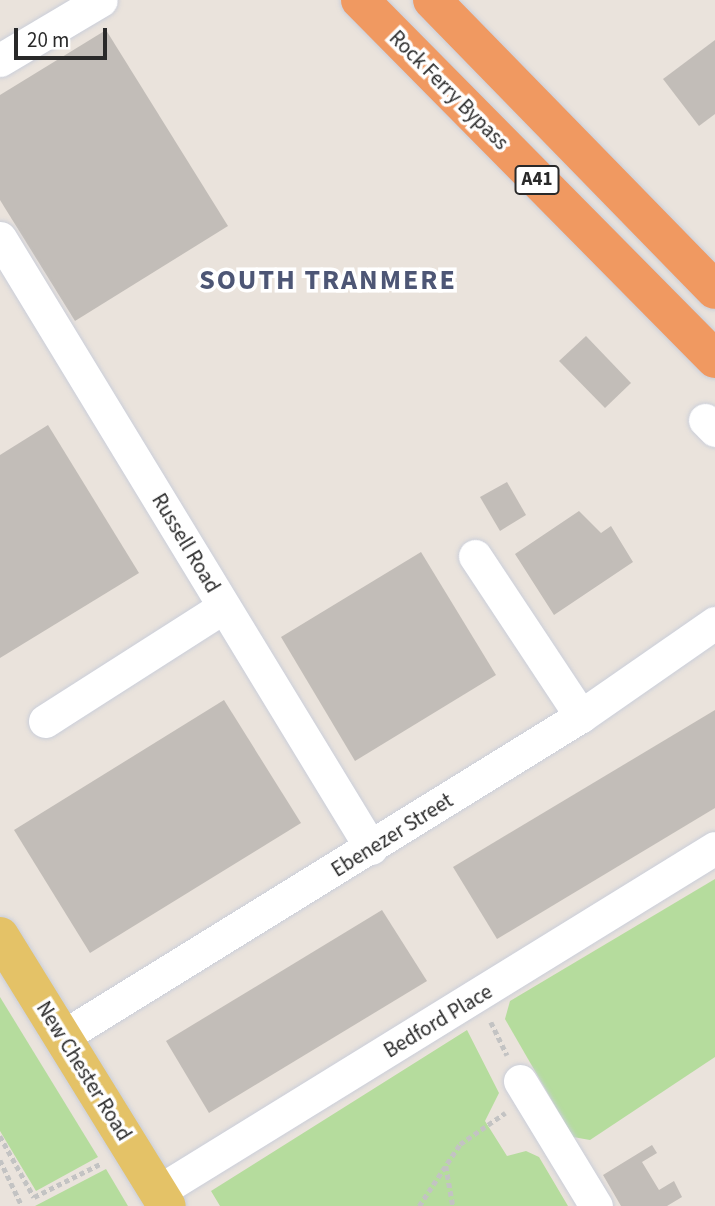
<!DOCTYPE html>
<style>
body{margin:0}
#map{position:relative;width:715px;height:1206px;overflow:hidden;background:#eae3dc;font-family:"Source Sans 3",sans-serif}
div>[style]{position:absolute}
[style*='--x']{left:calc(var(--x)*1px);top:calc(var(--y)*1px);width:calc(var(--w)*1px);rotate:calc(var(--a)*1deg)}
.green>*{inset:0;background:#b5dc9d}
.building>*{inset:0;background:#c2bdb8}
.path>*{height:4.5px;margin-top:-2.25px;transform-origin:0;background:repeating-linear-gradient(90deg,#c3c3c3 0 5px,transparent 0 8.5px)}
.roads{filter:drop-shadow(0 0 2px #caced9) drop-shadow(0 0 2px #caced9)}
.minor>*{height:33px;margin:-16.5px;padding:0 16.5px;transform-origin:16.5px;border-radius:16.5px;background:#fff}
.major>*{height:38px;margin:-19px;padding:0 19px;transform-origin:19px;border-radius:19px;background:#e4c267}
.highway>*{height:38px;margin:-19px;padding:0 19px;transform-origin:19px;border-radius:19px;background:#f09961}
span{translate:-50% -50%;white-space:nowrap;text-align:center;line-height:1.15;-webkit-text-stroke:7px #fff;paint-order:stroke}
.shield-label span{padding:2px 5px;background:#fff;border:2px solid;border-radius:5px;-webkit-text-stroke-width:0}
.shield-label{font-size:19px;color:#292929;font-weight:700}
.street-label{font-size:21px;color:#292929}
.district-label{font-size:28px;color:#4d5675;font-weight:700;letter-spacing:2px}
.scale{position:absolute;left:14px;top:28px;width:93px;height:32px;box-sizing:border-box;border:4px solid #292929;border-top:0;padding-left:9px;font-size:21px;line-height:24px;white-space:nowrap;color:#292929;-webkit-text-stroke:5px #fff;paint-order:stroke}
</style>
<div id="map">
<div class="green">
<i style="clip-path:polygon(715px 879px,715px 1057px,590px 1140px,573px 1137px,505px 1019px,510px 1001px)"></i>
<i style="clip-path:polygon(0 997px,98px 1157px,36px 1191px,0 1131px)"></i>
<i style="clip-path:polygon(467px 1030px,499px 1093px,485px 1121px,507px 1156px,526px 1151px,539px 1157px,568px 1206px,220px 1206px,211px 1191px)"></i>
<i style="clip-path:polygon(106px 1169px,128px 1206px,35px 1206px)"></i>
</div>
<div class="building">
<i style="clip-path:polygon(106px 30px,228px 226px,75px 321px,0 200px,0 95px)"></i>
<i style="clip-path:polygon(715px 40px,715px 114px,699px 126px,663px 79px)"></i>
<i style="clip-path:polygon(586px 336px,631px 383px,605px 408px,559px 361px)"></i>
<i style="clip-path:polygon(48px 425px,139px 573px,0 658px,0 455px)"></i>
<i style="clip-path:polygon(507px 482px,526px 515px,500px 531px,480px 497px)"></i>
<i style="clip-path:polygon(579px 511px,601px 533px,611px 526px,633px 562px,554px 615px,515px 554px)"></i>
<i style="clip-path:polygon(421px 552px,496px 675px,355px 761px,281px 637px)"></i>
<i style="clip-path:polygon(224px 700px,301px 823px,90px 953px,14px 830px)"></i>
<i style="clip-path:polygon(715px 710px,715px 808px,497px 939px,453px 867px)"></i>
<i style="clip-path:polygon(382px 910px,427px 981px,209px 1113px,166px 1041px)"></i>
<i style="clip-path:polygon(652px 1145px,657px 1153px,642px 1162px,659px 1190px,674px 1181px,682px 1197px,667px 1206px,621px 1206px,603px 1175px)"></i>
</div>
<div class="path">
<i style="--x:491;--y:1022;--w:37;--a:64"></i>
<i style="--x:0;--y:1136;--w:70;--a:60.9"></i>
<i style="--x:34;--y:1197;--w:76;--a:-26.6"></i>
<i style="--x:0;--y:1160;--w:51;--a:64.4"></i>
<i style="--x:446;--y:1166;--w:41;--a:80.1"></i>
<i style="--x:419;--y:1206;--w:74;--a:-56.5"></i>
<i style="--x:460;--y:1144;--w:55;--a:-34.6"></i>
</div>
<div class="roads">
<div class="minor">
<i style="--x:0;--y:60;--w:117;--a:-30.7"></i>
<i style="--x:0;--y:238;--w:714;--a:58.69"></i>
<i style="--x:705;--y:420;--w:14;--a:45"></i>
<i style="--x:475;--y:556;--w:192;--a:56.5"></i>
<i style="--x:45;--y:721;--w:211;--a:-32.6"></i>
<i style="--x:62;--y:1037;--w:610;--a:-31.74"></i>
<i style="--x:581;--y:716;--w:163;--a:-34.8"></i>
<i style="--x:520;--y:1081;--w:146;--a:58.7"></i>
<i style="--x:159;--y:1191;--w:653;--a:-31.67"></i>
</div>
<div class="major">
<i style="--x:0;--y:936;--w:317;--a:58.3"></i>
</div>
<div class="highway">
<i style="--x:360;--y:0;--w:505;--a:45.32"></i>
<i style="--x:432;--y:0;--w:405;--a:45.7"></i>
</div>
</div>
<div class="shield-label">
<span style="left:537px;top:180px">A41</span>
</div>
<div class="street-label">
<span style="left:449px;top:90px;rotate:45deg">Rock Ferry Bypass</span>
<span style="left:186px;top:543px;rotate:59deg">Russell Road</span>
<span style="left:392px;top:835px;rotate:-32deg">Ebenezer Street</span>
<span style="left:438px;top:1021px;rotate:-31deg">Bedford Place</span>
<span style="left:84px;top:1071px;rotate:58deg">New Chester Road</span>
</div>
<div class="district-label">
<span style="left:328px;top:280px">SOUTH TRANMERE</span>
</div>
<div class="scale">20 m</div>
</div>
